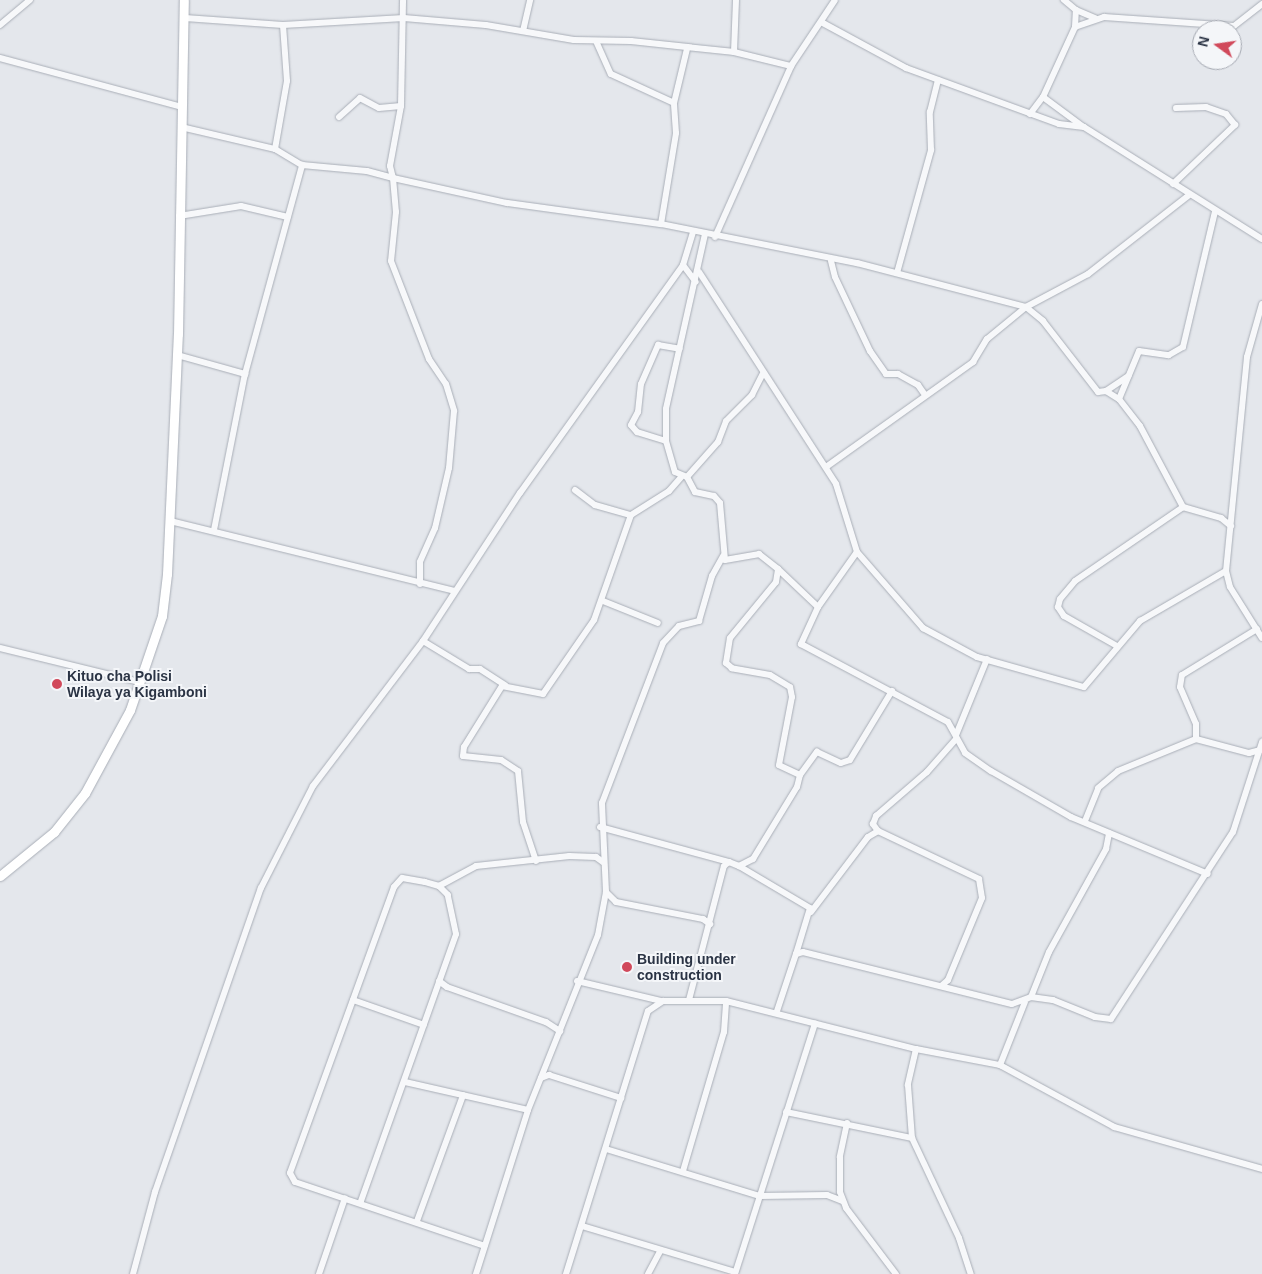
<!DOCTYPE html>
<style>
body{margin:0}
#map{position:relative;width:1262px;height:1274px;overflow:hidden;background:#e4e7ec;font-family:Arial,sans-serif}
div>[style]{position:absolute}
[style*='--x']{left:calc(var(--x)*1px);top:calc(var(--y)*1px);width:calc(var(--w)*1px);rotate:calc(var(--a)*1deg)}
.roads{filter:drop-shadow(0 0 1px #a9aeb7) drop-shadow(0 0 1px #a9aeb7)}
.street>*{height:6px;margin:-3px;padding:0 3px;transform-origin:3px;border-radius:3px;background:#f7f8fa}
.secondary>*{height:9px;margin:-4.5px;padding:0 4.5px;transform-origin:4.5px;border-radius:4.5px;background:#fff}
.dots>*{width:14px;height:14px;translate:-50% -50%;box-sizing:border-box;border:2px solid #f4f6f9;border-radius:50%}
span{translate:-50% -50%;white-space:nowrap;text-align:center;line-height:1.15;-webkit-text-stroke:4px #f4f6f9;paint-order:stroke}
.poi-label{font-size:14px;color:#2b3445;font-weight:700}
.left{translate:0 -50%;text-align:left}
.north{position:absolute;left:1192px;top:20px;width:50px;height:50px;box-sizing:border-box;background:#f4f6f9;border:1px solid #a4a8b1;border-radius:50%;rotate:284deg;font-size:14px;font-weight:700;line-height:20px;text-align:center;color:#2b3445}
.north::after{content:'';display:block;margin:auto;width:18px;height:22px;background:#d1495b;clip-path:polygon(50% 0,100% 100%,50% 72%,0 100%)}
</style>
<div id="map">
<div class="roads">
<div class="street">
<i style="--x:1076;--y:10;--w:21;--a:23"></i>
<i style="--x:185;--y:18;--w:98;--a:4.1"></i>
<i style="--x:283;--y:25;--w:121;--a:-3.3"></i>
<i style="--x:404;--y:18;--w:82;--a:4.9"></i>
<i style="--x:486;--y:25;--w:89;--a:9.7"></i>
<i style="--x:574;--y:40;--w:57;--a:1"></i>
<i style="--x:631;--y:41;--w:104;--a:6.1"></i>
<i style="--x:734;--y:52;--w:59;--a:13.8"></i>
<i style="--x:821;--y:22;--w:97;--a:28.4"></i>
<i style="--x:906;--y:68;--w:163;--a:20.1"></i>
<i style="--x:1059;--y:124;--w:25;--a:7"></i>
<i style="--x:1084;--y:127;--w:210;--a:32.2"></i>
<i style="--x:0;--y:25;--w:39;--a:-40"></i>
<i style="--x:1075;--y:27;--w:31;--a:-19"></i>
<i style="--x:1104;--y:17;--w:130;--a:4"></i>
<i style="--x:1234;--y:26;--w:36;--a:-38"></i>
<i style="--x:523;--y:31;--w:32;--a:-77"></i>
<i style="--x:596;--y:41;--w:36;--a:66"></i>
<i style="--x:611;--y:74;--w:69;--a:24.7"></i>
<i style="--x:734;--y:52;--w:52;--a:-87.8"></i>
<i style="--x:0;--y:58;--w:188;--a:15.1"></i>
<i style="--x:1043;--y:97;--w:49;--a:36.6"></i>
<i style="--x:401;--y:106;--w:61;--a:100.4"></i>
<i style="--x:390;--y:166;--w:12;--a:76"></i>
<i style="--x:393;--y:178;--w:117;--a:12.4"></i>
<i style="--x:507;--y:203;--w:155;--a:7.8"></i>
<i style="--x:661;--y:224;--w:200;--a:11.3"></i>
<i style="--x:857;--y:263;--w:175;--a:14.6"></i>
<i style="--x:1026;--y:307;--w:22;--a:39"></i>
<i style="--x:1043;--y:321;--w:90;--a:52.2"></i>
<i style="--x:1098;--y:392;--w:8;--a:-7"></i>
<i style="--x:1106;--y:391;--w:15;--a:32"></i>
<i style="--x:1119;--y:399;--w:34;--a:52"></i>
<i style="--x:1140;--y:426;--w:92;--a:62"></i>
<i style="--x:1183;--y:507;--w:40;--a:16"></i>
<i style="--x:1221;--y:518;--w:13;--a:39"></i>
<i style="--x:1030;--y:114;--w:21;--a:-53"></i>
<i style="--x:1043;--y:97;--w:77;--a:-65.4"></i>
<i style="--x:1075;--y:27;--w:17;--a:-87"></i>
<i style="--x:1076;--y:10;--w:16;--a:-140"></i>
<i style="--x:339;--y:117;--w:28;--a:-42"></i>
<i style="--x:360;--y:98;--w:21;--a:28"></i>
<i style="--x:379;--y:108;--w:22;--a:-5"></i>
<i style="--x:401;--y:106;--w:106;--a:-88.9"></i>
<i style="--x:181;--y:127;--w:97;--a:13.2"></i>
<i style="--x:275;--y:149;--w:31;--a:31"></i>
<i style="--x:302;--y:165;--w:65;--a:5.3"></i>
<i style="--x:367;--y:171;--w:27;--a:15"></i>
<i style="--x:393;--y:178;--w:34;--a:85"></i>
<i style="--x:396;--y:212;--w:49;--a:95.8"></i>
<i style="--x:391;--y:261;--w:105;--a:68.8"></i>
<i style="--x:429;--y:359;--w:30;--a:56"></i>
<i style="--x:446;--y:384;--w:28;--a:73"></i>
<i style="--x:454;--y:411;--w:57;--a:95"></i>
<i style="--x:449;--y:468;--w:62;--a:103.1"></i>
<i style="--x:435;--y:528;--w:37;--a:114"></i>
<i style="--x:420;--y:562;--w:22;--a:90"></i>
<i style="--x:275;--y:149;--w:69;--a:-80"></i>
<i style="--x:287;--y:81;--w:56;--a:-94.1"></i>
<i style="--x:1173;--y:184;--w:86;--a:-43.6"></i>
<i style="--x:1235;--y:125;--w:14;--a:-129"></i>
<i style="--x:1226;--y:114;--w:21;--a:-161"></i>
<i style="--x:1206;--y:107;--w:30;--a:178"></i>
<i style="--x:179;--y:216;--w:63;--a:-9.2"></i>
<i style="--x:241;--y:206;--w:48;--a:13.2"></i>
<i style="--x:661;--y:224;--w:92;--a:-80.6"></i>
<i style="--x:676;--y:133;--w:30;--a:-94"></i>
<i style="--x:674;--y:103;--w:56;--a:-76.5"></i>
<i style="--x:705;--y:234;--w:179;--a:102.6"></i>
<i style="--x:666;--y:409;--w:32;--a:90"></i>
<i style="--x:666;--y:441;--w:32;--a:74"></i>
<i style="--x:675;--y:472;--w:13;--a:23"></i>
<i style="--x:687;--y:477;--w:17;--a:62"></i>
<i style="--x:695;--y:492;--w:19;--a:12"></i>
<i style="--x:714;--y:496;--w:9;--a:49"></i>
<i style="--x:720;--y:503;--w:57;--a:85"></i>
<i style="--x:725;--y:560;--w:35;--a:-10"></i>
<i style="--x:759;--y:554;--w:24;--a:38"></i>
<i style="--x:778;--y:569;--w:55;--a:43.5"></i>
<i style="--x:818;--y:607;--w:41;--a:114.7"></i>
<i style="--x:801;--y:644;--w:166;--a:28"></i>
<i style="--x:948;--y:722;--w:35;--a:61"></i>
<i style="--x:965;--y:753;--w:32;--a:35"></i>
<i style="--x:991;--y:771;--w:92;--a:29.9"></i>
<i style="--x:1071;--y:817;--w:148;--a:22.6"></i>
<i style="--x:715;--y:237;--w:187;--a:-66"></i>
<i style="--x:791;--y:66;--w:79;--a:-56.3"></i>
<i style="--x:831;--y:261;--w:16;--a:76"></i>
<i style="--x:835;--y:277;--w:82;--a:64.7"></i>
<i style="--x:870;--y:351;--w:28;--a:55"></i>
<i style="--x:886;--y:374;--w:12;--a:0"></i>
<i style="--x:898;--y:374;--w:23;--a:29"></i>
<i style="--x:918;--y:385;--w:12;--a:55"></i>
<i style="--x:683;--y:265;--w:21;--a:53"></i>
<i style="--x:699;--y:272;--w:252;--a:57.1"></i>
<i style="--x:836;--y:484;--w:71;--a:72.8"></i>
<i style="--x:857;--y:552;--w:101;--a:49"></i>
<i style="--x:923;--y:628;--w:61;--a:28.2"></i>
<i style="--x:977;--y:657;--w:111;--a:15.7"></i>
<i style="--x:1084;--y:687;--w:87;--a:-49.7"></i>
<i style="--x:1140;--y:621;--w:99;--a:-30.2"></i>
<i style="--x:897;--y:273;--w:128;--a:-74.5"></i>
<i style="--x:931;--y:150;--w:38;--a:-92"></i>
<i style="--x:930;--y:112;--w:33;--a:-76"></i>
<i style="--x:1262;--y:304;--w:55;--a:105.8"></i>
<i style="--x:1247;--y:357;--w:215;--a:95.6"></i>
<i style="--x:1226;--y:571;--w:16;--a:76"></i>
<i style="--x:1230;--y:587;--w:60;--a:57.9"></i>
<i style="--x:177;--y:355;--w:71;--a:15.6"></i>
<i style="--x:1106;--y:391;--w:27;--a:-34"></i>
<i style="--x:1119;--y:399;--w:52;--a:-67.4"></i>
<i style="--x:1139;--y:351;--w:30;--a:8"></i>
<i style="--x:1169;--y:355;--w:16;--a:-30"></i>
<i style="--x:1183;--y:347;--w:139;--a:-76.7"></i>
<i style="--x:666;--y:441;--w:30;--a:-163"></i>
<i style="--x:637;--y:432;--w:9;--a:-131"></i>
<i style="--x:631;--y:425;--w:15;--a:-62"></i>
<i style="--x:638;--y:412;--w:28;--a:-84"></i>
<i style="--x:641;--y:384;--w:43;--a:-66.4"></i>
<i style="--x:658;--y:345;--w:22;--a:10"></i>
<i style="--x:826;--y:467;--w:181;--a:-35.5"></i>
<i style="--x:973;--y:362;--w:27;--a:-59"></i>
<i style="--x:987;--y:339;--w:50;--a:-39.4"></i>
<i style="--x:1026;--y:307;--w:70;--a:-28"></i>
<i style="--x:1088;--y:274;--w:128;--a:-38"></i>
<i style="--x:687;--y:477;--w:47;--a:-48.5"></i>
<i style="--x:718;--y:442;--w:22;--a:-69"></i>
<i style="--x:726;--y:421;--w:37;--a:-45"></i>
<i style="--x:752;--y:395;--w:25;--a:-63"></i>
<i style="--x:575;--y:490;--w:25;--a:37"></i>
<i style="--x:595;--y:505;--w:37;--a:16"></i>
<i style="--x:170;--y:521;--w:293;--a:13.8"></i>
<i style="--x:214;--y:530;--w:159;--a:-78.8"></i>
<i style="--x:245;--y:374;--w:217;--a:-74.7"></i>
<i style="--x:603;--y:601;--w:59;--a:21.8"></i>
<i style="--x:818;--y:607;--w:67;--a:-54.7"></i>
<i style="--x:423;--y:641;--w:54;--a:31.3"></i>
<i style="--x:469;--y:669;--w:11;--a:0"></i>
<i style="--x:480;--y:669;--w:30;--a:33"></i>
<i style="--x:1117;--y:646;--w:61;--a:-150.5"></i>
<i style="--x:1064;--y:616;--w:11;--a:-124"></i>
<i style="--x:1058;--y:607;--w:8;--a:-76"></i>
<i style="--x:1060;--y:599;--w:23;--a:-50"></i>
<i style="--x:1075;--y:581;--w:131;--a:-34.4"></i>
<i style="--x:0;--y:648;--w:144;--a:13.7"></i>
<i style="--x:956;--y:735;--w:82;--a:-67.8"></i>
<i style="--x:1196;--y:739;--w:15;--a:-90"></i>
<i style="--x:1196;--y:724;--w:40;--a:-113.4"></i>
<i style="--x:1180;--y:687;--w:12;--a:-81"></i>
<i style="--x:1182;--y:675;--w:88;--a:-31.5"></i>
<i style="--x:800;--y:775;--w:29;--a:-54"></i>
<i style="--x:817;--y:752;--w:26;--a:25"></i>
<i style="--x:841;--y:763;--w:9;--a:-18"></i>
<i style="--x:850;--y:760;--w:81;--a:-58.7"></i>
<i style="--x:1085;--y:821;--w:35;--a:-68"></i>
<i style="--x:1098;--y:788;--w:26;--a:-40"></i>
<i style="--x:1118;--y:771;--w:84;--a:-22.3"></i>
<i style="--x:1196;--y:739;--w:55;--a:14.8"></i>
<i style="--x:1249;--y:753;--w:11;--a:-15"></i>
<i style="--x:600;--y:827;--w:134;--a:15.2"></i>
<i style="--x:878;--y:831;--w:9;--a:-126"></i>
<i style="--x:873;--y:824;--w:9;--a:-69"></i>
<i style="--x:876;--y:816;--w:67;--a:-40.8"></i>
<i style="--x:927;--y:772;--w:44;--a:-48.7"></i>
<i style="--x:536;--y:861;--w:41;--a:-108.4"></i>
<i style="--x:523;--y:822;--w:51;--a:-95.6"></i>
<i style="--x:518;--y:771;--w:20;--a:-147"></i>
<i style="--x:501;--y:760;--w:38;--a:-174"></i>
<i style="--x:463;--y:756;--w:9;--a:-84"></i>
<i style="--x:464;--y:747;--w:72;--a:-58.1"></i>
<i style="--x:502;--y:686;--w:42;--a:11"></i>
<i style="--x:543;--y:694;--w:90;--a:-55.4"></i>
<i style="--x:594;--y:620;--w:111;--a:-70.6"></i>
<i style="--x:631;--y:515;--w:45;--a:-32.3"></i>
<i style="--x:669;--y:491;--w:18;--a:-49"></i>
<i style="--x:739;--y:866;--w:82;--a:30.6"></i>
<i style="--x:810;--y:908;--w:48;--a:106.9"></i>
<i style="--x:439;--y:886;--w:42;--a:-28.4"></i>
<i style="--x:476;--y:866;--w:94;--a:-6.1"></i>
<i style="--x:569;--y:856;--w:27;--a:2"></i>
<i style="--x:596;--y:857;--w:9;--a:36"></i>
<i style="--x:606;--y:892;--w:14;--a:45"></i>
<i style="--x:616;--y:902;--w:89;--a:11.1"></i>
<i style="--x:703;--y:919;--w:9;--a:36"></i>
<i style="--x:811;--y:912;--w:94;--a:-52.8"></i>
<i style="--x:868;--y:837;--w:12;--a:-31"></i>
<i style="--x:878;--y:831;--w:112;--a:25.4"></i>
<i style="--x:979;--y:879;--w:19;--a:81"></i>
<i style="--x:982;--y:898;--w:89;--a:112.5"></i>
<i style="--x:948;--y:980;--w:9;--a:139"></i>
<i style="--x:439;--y:981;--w:10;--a:37"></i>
<i style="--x:447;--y:987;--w:105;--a:19.5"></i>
<i style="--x:546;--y:1022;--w:17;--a:33"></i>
<i style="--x:577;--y:981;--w:86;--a:13.4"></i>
<i style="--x:1031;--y:997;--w:48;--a:-68.2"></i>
<i style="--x:1049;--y:952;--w:118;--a:-61"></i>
<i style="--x:1106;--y:849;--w:16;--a:-79"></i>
<i style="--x:353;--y:1000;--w:75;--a:19.4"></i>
<i style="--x:689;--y:1000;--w:138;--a:-75.4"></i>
<i style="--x:724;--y:866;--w:6;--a:-39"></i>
<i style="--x:729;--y:862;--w:11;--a:22"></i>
<i style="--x:739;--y:866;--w:16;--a:-27"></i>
<i style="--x:753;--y:859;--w:84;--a:-58.6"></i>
<i style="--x:797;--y:787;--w:12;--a:-76"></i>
<i style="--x:800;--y:775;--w:23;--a:-155"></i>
<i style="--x:779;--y:765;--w:69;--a:-79.2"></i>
<i style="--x:792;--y:697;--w:10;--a:-101"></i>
<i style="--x:790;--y:687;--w:23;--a:-149"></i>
<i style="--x:770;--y:675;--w:39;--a:-170"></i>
<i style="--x:732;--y:668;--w:8;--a:-140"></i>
<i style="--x:726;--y:663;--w:25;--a:-81"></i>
<i style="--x:730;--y:638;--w:72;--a:-50.6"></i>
<i style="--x:776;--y:582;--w:13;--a:-81"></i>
<i style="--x:777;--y:1011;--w:60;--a:-71.6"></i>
<i style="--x:796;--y:954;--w:7;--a:-16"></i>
<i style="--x:803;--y:952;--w:215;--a:14"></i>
<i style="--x:1012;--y:1004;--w:20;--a:-20"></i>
<i style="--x:1031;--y:997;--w:22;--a:8"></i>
<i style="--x:1053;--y:1000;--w:45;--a:22"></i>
<i style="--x:1095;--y:1017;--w:16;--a:7"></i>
<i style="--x:1111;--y:1019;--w:223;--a:-56.9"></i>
<i style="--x:1233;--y:832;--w:95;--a:-72.1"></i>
<i style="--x:916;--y:1049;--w:37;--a:103"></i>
<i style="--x:908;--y:1085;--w:53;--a:85.7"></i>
<i style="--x:912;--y:1138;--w:110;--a:64.8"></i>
<i style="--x:959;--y:1238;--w:38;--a:72"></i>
<i style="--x:1000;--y:1065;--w:68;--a:-68.4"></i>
<i style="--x:541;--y:1078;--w:9;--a:-21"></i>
<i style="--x:549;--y:1075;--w:76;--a:17.7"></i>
<i style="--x:405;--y:1082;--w:126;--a:12.8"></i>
<i style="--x:786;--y:1112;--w:129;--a:11.7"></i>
<i style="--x:847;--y:1123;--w:35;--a:102"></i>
<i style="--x:840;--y:1157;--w:35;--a:90"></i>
<i style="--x:840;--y:1192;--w:17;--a:69"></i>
<i style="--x:846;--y:1208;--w:83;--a:52.9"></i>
<i style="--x:606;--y:1149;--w:161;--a:17"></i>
<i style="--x:760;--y:1196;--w:67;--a:-0.9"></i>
<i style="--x:827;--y:1195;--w:17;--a:21"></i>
<i style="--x:683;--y:1171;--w:145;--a:-73.6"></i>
<i style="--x:724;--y:1032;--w:31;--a:-86"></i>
<i style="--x:361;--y:1201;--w:283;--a:-70.4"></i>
<i style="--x:456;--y:934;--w:40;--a:-102"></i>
<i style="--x:448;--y:895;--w:13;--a:-135"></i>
<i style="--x:439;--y:886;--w:15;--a:-164"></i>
<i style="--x:425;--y:882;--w:23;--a:-170"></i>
<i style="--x:402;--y:878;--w:12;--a:132"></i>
<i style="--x:394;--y:887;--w:304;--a:110"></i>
<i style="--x:290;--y:1173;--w:10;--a:61"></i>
<i style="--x:295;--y:1182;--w:200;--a:18.6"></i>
<i style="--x:417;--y:1221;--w:134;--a:-69.9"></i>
<i style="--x:582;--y:1226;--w:160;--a:16.7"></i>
<i style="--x:133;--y:1274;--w:85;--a:-75"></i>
<i style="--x:155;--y:1192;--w:322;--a:-70.8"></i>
<i style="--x:261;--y:888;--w:114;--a:-63"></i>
<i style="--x:313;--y:786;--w:182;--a:-52.8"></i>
<i style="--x:423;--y:641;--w:177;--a:-56.8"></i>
<i style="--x:520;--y:493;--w:280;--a:-54.4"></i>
<i style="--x:683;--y:265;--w:34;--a:-73"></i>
<i style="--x:319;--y:1274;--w:80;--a:-71.1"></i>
<i style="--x:476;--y:1274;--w:172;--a:-72.4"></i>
<i style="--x:528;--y:1110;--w:188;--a:-68.2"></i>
<i style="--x:598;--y:935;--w:44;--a:-79.5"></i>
<i style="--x:606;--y:892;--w:89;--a:-92.6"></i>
<i style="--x:602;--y:803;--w:171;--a:-69.1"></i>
<i style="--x:663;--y:643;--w:23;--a:-47"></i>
<i style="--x:679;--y:626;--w:21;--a:-14"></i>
<i style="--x:699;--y:621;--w:47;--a:-73.9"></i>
<i style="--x:712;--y:576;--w:23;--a:-61"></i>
<i style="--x:566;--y:1274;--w:275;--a:-72.7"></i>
<i style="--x:648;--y:1011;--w:18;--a:-34"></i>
<i style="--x:663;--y:1001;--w:63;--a:0"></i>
<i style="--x:726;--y:1001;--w:196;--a:14.2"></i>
<i style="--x:916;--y:1049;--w:86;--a:10.8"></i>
<i style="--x:1000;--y:1065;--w:130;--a:28.5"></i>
<i style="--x:1114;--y:1127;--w:154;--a:15.8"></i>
<i style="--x:648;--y:1274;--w:27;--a:-62"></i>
<i style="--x:735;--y:1274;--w:263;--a:-72.3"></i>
</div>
<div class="secondary">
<i style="--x:0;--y:876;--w:70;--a:-39.2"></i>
<i style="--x:54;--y:832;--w:50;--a:-51.5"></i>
<i style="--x:85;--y:793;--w:94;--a:-61.5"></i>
<i style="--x:130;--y:710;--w:99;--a:-71.2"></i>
<i style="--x:162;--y:616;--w:42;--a:-83.2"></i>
<i style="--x:167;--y:574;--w:240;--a:-87.4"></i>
<i style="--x:178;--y:334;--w:334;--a:-89"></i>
</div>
</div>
<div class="dots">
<i style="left:57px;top:684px;background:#d1495b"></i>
<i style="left:627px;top:967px;background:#d1495b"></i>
</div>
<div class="poi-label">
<span class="left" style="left:67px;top:684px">Kituo cha Polisi<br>Wilaya ya Kigamboni</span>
<span class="left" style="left:637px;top:967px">Building under<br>construction</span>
</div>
<div class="north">N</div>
</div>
